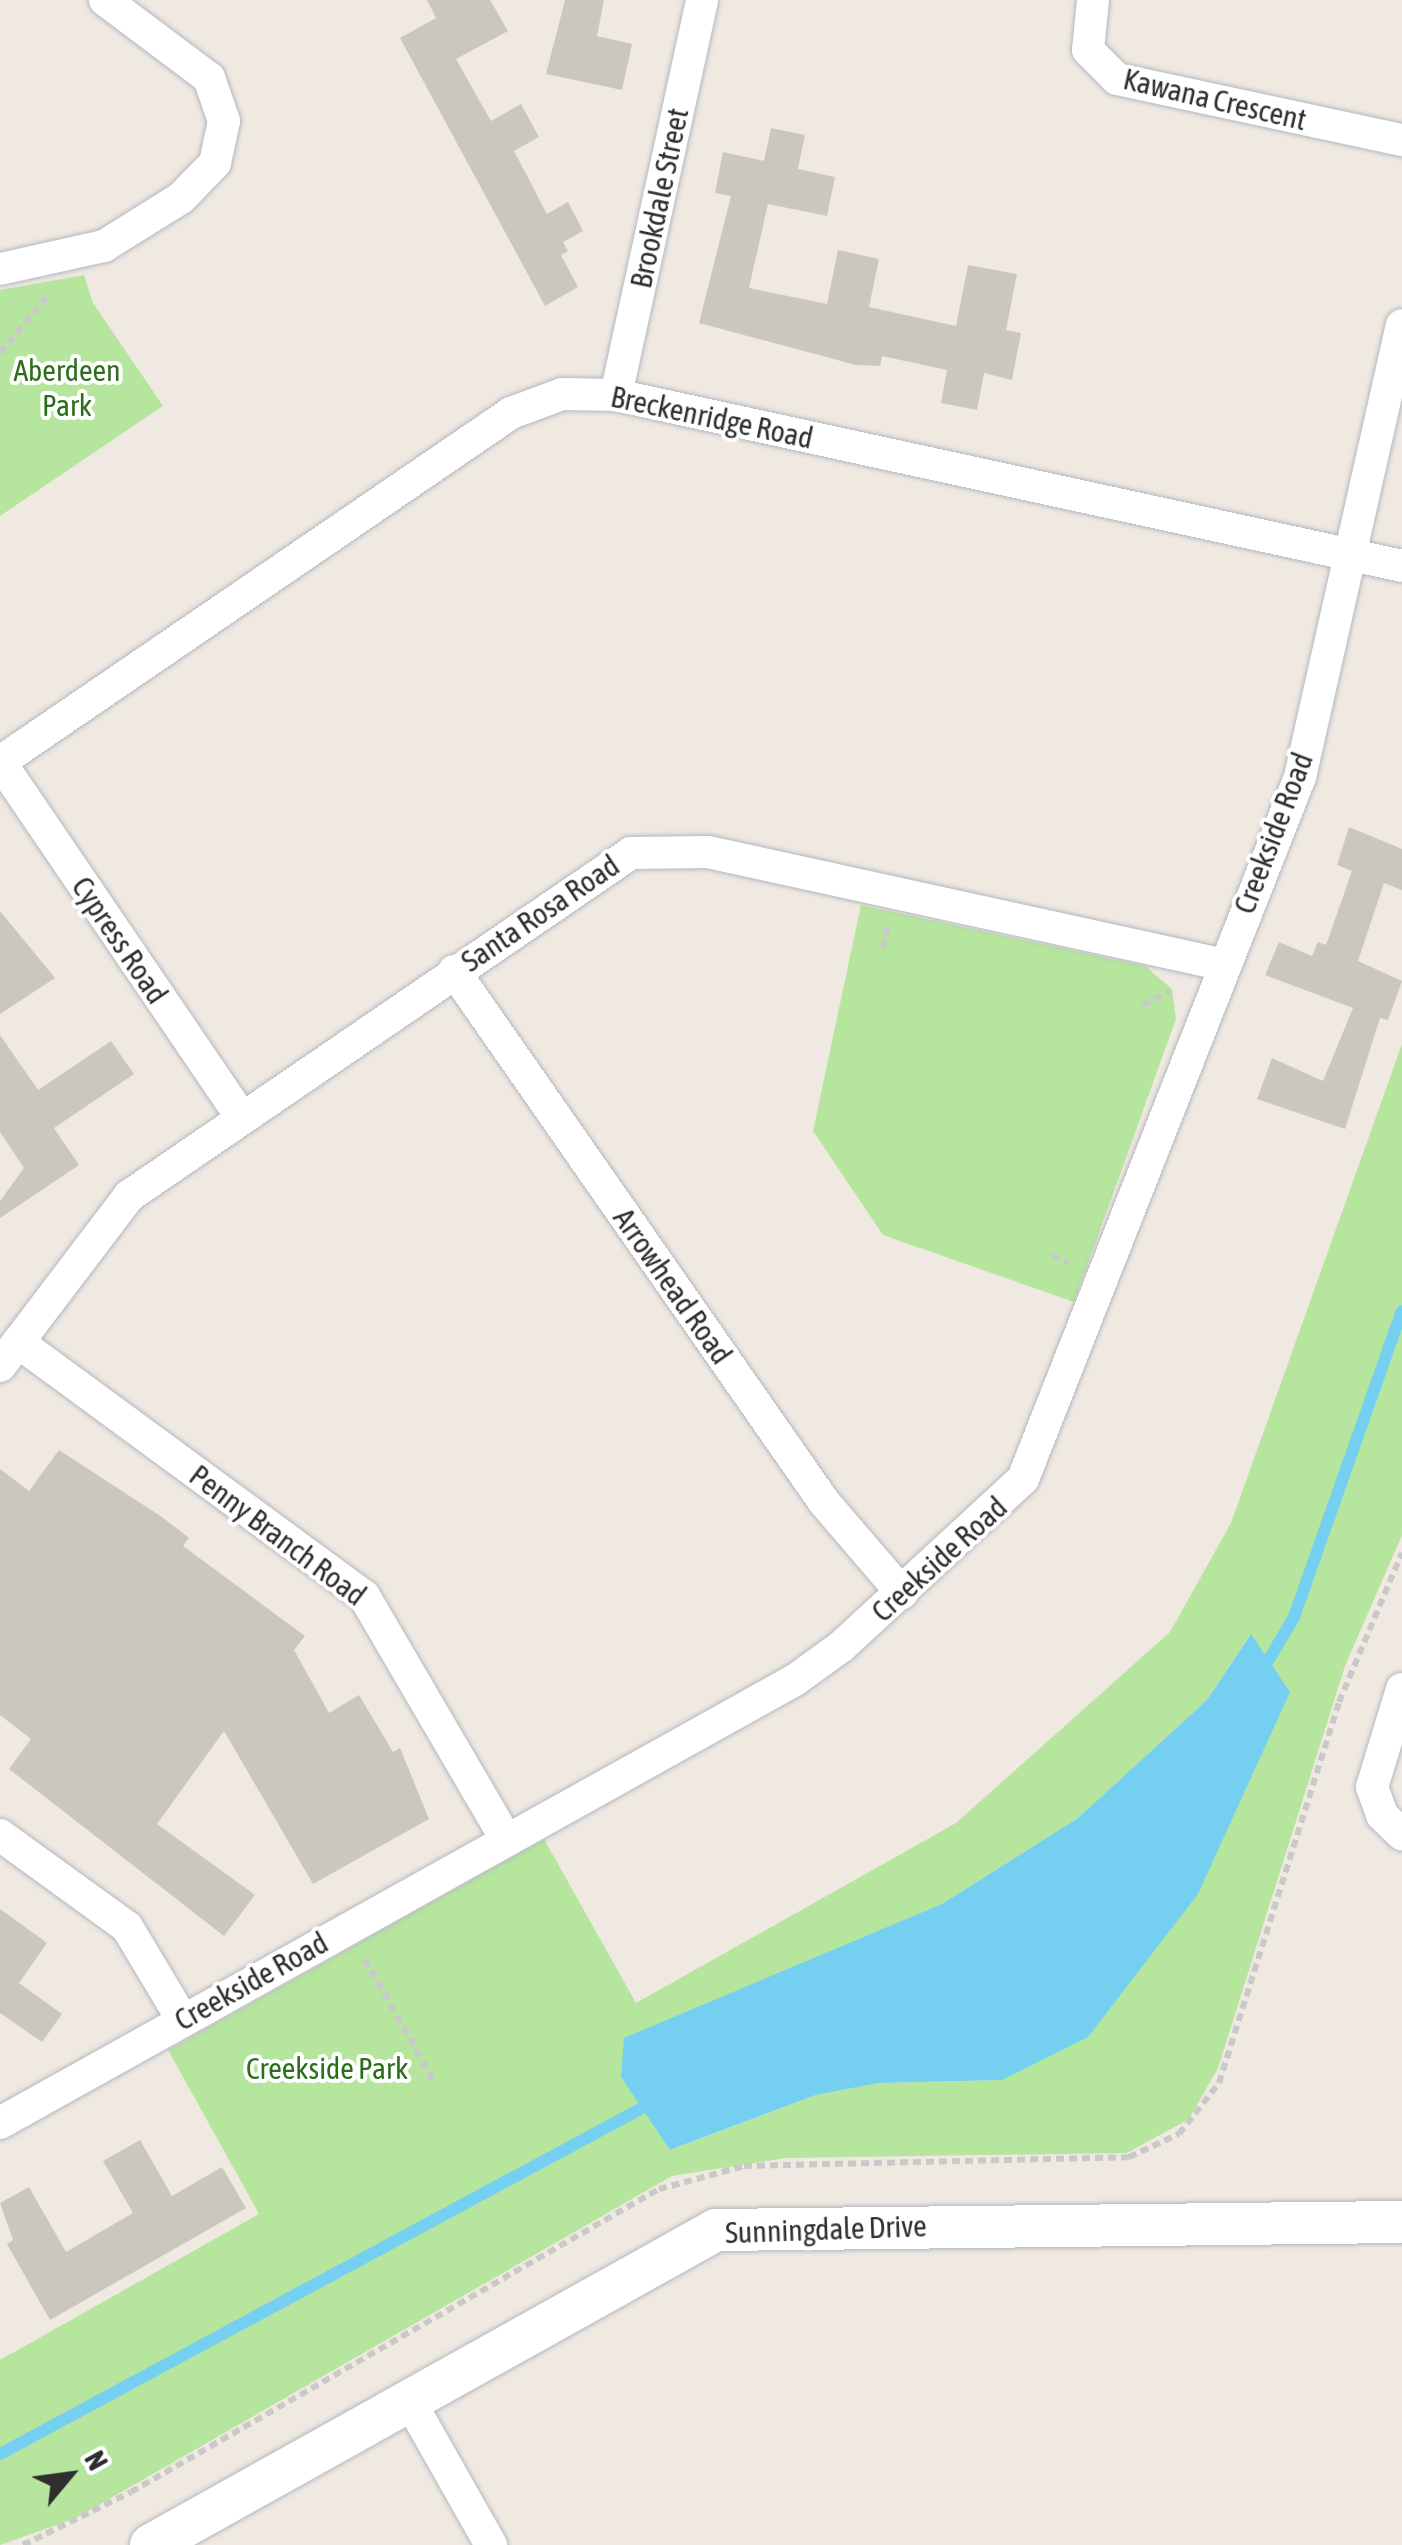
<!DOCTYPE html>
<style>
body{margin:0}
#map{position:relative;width:1402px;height:2545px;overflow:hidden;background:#efe9e1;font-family:"Asap Condensed",sans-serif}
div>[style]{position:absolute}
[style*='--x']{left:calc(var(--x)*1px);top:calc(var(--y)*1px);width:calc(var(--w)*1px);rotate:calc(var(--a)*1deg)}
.green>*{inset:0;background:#b6e59e}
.water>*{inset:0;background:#75cff0}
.stream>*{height:12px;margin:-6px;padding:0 6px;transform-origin:6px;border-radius:6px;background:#75cff0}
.building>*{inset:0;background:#cbc7bf}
.path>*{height:6px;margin-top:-3px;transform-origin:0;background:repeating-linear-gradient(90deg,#c9c9c9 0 8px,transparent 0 13px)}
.roads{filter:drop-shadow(0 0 2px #b4b7c1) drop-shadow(0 0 2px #b4b7c1)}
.minor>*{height:32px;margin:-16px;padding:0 16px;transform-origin:16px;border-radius:16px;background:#fff}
.tertiary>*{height:42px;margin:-21px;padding:0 21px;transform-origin:21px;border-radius:21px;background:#fff}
span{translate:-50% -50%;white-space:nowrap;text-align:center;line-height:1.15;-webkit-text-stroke:8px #fff;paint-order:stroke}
.street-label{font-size:30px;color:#2e2e2e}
.park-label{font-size:30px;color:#2c6e1b}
.north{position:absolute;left:20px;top:2425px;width:100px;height:100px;-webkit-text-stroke:8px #fff;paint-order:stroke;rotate:61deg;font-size:28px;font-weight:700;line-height:40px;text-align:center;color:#2e2e2e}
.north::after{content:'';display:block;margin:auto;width:35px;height:45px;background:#2e2e2e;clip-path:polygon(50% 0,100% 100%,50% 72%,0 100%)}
</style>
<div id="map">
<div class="green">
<i style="clip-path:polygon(84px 275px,93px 303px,163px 406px,0 516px,0 290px)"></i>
<i style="clip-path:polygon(861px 905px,1145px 966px,1172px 989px,1176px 1019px,1074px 1302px,883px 1235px,813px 1131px)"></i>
<i style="clip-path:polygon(evenodd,1402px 1044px,1402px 1535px,1345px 1666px,1218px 2068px,1189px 2119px,1127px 2153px,786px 2158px,672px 2176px,76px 2518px,0 2545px,0 2360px,259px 2214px,168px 2050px,544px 1839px,636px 2003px,956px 1823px,1170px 1632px,1231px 1523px,1402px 1044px,1250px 1635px,1290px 1692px,1002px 2080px,879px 2083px,816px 2095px,671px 2150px,797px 1967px,942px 1904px,1078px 1818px,1207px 1700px,1250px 1635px)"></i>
</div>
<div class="water">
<i style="clip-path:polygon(1251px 1634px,1290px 1692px,1198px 1894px,1088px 2037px,1002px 2080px,879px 2083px,816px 2095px,670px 2150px,621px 2077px,624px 2038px,942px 1904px,1078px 1818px,1207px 1700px)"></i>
</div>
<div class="stream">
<i style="--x:1262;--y:1671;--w:63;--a:-59.3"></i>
<i style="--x:1294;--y:1617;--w:324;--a:-70.6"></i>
<i style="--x:0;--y:2454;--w:746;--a:-28.32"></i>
</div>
<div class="building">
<i style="clip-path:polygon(427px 0,490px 0,508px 31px,456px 59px,491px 121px,521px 104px,539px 137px,514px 151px,547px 214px,568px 202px,583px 231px,563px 242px,568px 251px,561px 255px,578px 287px,545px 306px,400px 38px,436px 18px)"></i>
<i style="clip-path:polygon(565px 0,604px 0,597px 36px,632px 44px,622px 90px,546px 74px)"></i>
<i style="clip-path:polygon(771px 128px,805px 135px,798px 169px,835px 177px,827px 216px,768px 204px,749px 288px,827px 304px,838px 250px,879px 259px,869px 307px,956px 326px,968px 265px,1017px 274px,1006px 330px,1021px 333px,1012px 380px,984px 373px,977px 410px,941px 403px,947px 370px,882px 356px,880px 366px,856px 365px,699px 323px,731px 196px,715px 193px,723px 152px,764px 161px)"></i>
<i style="clip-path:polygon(1349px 827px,1402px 849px,1402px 890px,1384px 883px,1358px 961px,1402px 981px,1388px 1020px,1380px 1018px,1345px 1129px,1257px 1099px,1272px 1058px,1323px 1081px,1353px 1008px,1265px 975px,1279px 942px,1312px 956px,1318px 942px,1326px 945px,1352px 871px,1337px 865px)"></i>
<i style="clip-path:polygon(0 911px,55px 978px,0 1014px)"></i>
<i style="clip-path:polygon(0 1035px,38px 1090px,111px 1041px,134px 1074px,54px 1128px,79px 1165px,0 1218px,0 1201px,24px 1168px,0 1132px)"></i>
<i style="clip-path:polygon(59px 1450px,162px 1517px,189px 1538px,183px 1546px,305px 1636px,294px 1650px,329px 1713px,359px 1695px,393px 1752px,400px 1748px,429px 1819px,313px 1884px,224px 1731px,157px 1824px,255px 1895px,224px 1936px,9px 1769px,31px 1739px,0 1715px,0 1469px,29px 1491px)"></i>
<i style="clip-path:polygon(0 1909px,47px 1943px,19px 1983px,62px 2014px,42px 2042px,0 2013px)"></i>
<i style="clip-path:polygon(140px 2140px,172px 2196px,222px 2167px,246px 2208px,50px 2320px,7px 2244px,13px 2240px,0 2203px,29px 2187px,66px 2252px,133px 2213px,103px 2161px)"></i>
</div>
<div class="path">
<i style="--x:0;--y:353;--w:73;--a:-50"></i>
<i style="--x:883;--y:948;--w:24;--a:-78"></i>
<i style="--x:1143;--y:1005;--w:30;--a:-28"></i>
<i style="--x:1052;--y:1256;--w:18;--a:22"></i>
<i style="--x:365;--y:1959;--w:139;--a:60.7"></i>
<i style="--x:23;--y:2545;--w:120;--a:-26.1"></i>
<i style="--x:131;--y:2492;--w:609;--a:-29.85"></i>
<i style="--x:659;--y:2189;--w:88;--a:-15.1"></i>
<i style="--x:744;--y:2166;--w:385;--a:-1.3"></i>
<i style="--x:1129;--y:2157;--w:55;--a:-24.7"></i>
<i style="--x:1179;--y:2134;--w:65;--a:-51.9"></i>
<i style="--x:1219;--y:2083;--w:399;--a:-72.5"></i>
<i style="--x:1339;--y:1702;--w:162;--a:-67.1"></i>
</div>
<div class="roads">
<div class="minor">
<i style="--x:1093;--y:0;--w:50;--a:95.7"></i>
<i style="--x:1088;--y:50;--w:41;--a:45"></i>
<i style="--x:1117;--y:79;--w:291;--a:12.1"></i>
<i style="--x:0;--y:269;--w:107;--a:-12.5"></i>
<i style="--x:104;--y:246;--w:91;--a:-31.9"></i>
<i style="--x:181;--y:198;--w:49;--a:-45.8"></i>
<i style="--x:215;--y:163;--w:43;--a:-77.9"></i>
<i style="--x:224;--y:121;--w:46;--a:-109.2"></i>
<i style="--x:209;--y:78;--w:130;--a:-143.1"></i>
<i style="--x:616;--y:395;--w:404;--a:-77.7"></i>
<i style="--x:0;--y:762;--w:619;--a:-34.33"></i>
<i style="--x:511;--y:413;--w:54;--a:-20.4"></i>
<i style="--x:562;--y:394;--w:54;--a:1.1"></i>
<i style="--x:616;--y:395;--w:804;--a:12.27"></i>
<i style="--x:0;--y:762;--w:429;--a:55.8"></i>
<i style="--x:454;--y:971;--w:647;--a:55.13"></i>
<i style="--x:824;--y:1502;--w:120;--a:49.4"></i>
<i style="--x:18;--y:1342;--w:429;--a:36.3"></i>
<i style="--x:364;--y:1596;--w:279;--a:59.7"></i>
<i style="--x:0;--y:1366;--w:213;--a:-52.8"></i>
<i style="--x:129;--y:1196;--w:608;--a:-34.34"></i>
<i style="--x:631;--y:853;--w:77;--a:-0.7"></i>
<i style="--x:708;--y:852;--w:525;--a:12.32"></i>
<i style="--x:1402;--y:1689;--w:102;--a:107"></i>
<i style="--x:1372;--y:1787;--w:30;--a:70"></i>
<i style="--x:1382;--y:1815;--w:28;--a:44"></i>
<i style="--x:0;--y:1835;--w:157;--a:35.9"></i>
<i style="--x:127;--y:1927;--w:107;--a:59.1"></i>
<i style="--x:0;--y:2123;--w:910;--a:-29.13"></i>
<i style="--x:795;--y:1680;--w:58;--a:-35.9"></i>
<i style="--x:842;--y:1646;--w:246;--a:-42.7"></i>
<i style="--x:1023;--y:1479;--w:755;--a:-68.47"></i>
<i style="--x:1300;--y:777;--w:463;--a:-77.3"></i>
<i style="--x:409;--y:2400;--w:167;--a:60.5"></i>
</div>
<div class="tertiary">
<i style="--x:151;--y:2545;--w:647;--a:-29.14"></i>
<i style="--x:716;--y:2230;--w:686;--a:-0.67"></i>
</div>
</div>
<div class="street-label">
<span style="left:1215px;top:99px;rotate:13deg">Kawana Crescent</span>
<span style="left:659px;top:198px;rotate:-78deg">Brookdale Street</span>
<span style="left:712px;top:417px;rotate:12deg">Breckenridge Road</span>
<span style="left:1273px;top:833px;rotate:-69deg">Creekside Road</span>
<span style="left:540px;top:913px;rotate:-34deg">Santa Rosa Road</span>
<span style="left:120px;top:940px;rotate:56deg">Cypress Road</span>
<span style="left:673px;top:1286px;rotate:55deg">Arrowhead Road</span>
<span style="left:278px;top:1535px;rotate:37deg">Penny Branch Road</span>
<span style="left:939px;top:1559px;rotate:-42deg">Creekside Road</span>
<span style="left:251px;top:1981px;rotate:-29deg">Creekside Road</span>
<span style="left:826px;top:2229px;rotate:-2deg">Sunningdale Drive</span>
</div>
<div class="park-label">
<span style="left:67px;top:387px">Aberdeen<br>Park</span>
<span style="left:327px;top:2068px">Creekside Park</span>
</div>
<div class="north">N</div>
</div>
